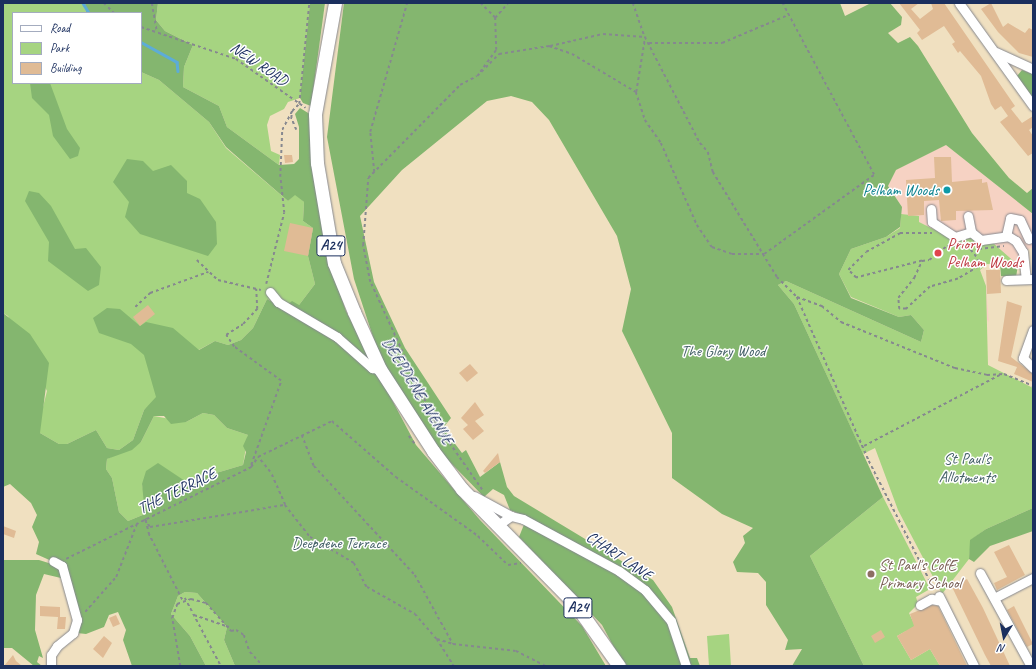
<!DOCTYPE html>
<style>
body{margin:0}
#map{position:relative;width:1036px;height:669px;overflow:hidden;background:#f0e0c0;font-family:Caveat,sans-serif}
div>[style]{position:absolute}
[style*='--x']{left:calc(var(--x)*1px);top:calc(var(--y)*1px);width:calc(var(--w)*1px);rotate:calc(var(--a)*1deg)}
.built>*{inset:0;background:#f6d2c3}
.green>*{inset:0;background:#a6d481}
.forest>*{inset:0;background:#84b66f}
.stream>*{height:2.5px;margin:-1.25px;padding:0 1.25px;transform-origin:1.25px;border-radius:1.25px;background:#5dacd7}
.building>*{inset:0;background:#e0bb95}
.path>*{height:1.5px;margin-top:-0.75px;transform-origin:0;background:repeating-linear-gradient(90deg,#86888f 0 3px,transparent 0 6px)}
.roads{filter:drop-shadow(0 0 1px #86888f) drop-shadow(0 0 1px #86888f)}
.minor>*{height:9px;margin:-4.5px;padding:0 4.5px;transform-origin:4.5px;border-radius:4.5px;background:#fff}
.highway>*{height:13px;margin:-6.5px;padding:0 6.5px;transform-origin:6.5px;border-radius:6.5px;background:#fff}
.dots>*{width:11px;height:11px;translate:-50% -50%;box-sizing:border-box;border:2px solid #fff;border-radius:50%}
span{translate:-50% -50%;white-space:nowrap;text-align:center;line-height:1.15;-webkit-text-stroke:3px #fff;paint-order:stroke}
.shield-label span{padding:1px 3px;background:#fff;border:1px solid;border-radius:3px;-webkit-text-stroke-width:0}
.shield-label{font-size:15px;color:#1b2f5e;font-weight:700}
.street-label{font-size:16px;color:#1b2f5e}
.culture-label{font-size:16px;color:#0d838f}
.right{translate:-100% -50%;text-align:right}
.health-label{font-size:16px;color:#be3a42}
.left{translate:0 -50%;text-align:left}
.park-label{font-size:16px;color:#456168}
.education-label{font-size:16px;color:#785e54}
.frame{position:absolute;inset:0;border:4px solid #1b2f5e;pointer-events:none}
.legend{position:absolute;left:12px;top:12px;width:130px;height:72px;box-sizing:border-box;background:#fff;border:1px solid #a4acbf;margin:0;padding:5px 7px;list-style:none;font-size:12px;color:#1b2f5e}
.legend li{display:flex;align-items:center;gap:8px;height:20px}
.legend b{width:20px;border:1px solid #a4acbf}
.north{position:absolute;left:984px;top:617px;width:40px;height:40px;-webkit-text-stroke:3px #fff;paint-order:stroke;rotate:190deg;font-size:11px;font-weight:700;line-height:16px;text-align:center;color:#1b2f5e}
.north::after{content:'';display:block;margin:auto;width:14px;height:18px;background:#1b2f5e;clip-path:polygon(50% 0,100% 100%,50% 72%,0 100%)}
</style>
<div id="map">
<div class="built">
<i style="clip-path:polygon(946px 145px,1033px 214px,1033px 247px,1027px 250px,1028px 263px,987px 264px,980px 270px,986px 286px,989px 322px,900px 227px,902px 207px,888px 186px,896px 170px)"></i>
</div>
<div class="green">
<i style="clip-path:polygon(3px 3px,85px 3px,86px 13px,13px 13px,13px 83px,141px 83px,141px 72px,159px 80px,209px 122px,226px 148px,288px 201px,295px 194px,304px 202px,303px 221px,313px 228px,308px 256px,315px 284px,299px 305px,284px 308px,267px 299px,253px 328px,241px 340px,228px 345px,215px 341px,182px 359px,167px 391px,144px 410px,133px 440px,119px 450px,107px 448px,96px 430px,67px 444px,59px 444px,40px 433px,40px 419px,47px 391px,8px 316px,3px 313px)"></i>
<i style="clip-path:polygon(158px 3px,310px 3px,300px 98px,288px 102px,284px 109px,270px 116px,267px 125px,271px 151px,280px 155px,279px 165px,227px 127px,219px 106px,183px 87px,184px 67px,193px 45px,165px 31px,156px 20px)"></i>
<i style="clip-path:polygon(901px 214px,919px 216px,919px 222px,955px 240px,971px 238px,980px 243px,993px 243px,1018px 265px,987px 264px,980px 270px,986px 286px,988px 365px,1033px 388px,1033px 508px,986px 529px,971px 540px,969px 559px,942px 594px,898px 510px,875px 448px,863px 454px,794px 304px,778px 285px,786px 281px,921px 342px,924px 330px,911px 315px,899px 317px,851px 297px,839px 274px,851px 249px,886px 237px,900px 228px)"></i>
<i style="clip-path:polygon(203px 413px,214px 415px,227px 428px,248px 435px,243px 465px,206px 476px,191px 485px,142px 484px,147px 509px,145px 514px,128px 521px,119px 512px,112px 478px,106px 469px,107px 459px,141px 442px,154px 416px,186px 422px)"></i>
<i style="clip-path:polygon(883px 497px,930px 589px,916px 597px,918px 604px,909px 613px,918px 632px,906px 631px,897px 636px,911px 660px,930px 649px,940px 666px,864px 666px,810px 556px)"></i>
<i style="clip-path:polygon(185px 592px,197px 593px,227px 627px,224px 640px,235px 666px,206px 666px,190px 636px,171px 614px,178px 596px)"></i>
<i style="clip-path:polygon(729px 634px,731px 666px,709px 666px,707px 636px)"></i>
</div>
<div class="forest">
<i style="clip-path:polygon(evenodd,85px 3px,158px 3px,156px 20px,165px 31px,193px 45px,184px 67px,183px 87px,219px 106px,227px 127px,279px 165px,294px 164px,299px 159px,299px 127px,295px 114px,300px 108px,313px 116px,329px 261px,346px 311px,375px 368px,416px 445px,480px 520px,582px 626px,606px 666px,235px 666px,224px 640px,227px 627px,197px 593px,185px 592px,178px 596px,171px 614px,190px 636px,206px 666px,132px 666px,123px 640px,126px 630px,118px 612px,109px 615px,104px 627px,86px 634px,77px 633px,65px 567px,36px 554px,39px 542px,32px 527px,37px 515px,31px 503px,10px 484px,3px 487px,3px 313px,30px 334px,49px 363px,40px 433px,59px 444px,67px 444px,96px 430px,107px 448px,119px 450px,133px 440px,144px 410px,156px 397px,144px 355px,131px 344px,99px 333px,93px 318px,107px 308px,120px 309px,140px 326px,146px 322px,173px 328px,199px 350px,215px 341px,228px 345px,241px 340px,253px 328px,267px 299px,284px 308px,292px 301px,299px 305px,315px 284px,308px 256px,313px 228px,303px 221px,304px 202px,295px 195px,288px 201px,226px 147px,209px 122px,159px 80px,141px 72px,141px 13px,86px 13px,85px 3px,203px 413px,214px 415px,227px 428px,248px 435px,243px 446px,246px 452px,243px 465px,206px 476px,191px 485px,158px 463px,146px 471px,142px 484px,145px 514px,128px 521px,119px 512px,112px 478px,106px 469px,107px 459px,132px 450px,141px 442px,154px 416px,164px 416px,171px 424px,186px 422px,203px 413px)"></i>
<i style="clip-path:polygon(310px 3px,325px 3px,311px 106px,303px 103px,300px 98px)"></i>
<i style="clip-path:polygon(344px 3px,840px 3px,845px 16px,869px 4px,890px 3px,902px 17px,901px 25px,888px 33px,898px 43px,910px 37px,918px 46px,972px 133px,1009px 178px,1027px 193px,1033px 188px,1033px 214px,946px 145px,896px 170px,888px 186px,902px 207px,900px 227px,886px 237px,851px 249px,839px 274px,851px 298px,899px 317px,911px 315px,924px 330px,921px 342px,786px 281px,778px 285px,794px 304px,883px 497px,810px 556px,864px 666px,792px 666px,802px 649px,785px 650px,788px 640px,766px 605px,766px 582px,758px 573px,737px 572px,733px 562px,745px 543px,743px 536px,753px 528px,722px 514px,672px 478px,672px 433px,622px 331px,631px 289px,617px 236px,549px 120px,532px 102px,511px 96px,487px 101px,402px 170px,360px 216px,374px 282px,405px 348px,451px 418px,443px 428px,462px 453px,466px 450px,480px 477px,500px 462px,507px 487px,514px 496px,653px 580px,672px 607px,690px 658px,697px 658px,700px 666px,624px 666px,602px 625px,519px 537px,527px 517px,510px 510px,504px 495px,493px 489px,484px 497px,448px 460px,414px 415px,379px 355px,354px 279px,327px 137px)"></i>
<i style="clip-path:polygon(1022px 70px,1033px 74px,1033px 98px,1017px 76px)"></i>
<i style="clip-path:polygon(30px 83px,50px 83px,67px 129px,80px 148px,78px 156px,70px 159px,53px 136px,49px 115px,32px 98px)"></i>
<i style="clip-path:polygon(127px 159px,143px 161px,153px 171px,171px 165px,187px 181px,187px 193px,200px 199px,216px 222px,217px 244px,208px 256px,140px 234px,125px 217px,129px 202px,113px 182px)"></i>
<i style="clip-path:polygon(29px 191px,39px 193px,51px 206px,75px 249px,86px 248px,101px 267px,99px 285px,88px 291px,48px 261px,49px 242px,25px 201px)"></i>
<i style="clip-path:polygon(1000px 264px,1018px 265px,1016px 277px,1001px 276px)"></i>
<i style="clip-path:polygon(1033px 508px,1033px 531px,990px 546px,974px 562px,969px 559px,970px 540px,986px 529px)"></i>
<i style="clip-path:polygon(3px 560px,39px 560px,55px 565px,60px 571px,61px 578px,44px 574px,36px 595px,35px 630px,43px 658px,39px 656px,37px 662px,42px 666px,34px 666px,12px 648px,3px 648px)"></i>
</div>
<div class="stream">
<i style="--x:83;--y:3;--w:12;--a:59"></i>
<i style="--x:141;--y:42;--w:41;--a:29.1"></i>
<i style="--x:177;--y:62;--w:9;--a:84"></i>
</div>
<div class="building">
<i style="clip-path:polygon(899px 3px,919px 3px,911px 9px,920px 19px,933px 9px,931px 3px,944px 3px,1015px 106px,1011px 109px,1022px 123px,1033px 116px,1033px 127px,1029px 130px,1033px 136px,1033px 153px,1028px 156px,1000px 122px,1008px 116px,1001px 106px,995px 110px,991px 104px,981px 76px,960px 51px,958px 53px,952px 44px,955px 42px,944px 26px,922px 40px,917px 33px,920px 30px)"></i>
<i style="clip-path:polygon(991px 3px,1003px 27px,1008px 23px,1025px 33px,1029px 28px,1033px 30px,1033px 57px,1019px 53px,998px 32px,981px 9px)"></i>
<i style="clip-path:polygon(284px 155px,292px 155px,293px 162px,285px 163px)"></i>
<i style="clip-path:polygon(934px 157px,951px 157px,952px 182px,982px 179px,982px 183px,987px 182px,993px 210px,956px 211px,956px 220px,941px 221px,939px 200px,924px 201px,924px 215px,908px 216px,906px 180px,935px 178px)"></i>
<i style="clip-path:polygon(290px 223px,313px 228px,308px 256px,284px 251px)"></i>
<i style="clip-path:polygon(986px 270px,1000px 270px,1001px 293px,987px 294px)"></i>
<i style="clip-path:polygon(1007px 301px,1022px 306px,1011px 357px,1033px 374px,1033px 382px,1014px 374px,1017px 367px,998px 361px)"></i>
<i style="clip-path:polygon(148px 305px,155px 314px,140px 326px,133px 317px)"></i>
<i style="clip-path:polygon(470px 364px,478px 373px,467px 382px,459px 373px)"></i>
<i style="clip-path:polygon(475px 402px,484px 415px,475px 421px,484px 431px,473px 440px,463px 429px,468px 425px,461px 418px)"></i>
<i style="clip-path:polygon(498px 453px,500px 462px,485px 473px,483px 471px)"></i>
<i style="clip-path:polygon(3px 526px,16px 531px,14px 538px,3px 534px)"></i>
<i style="clip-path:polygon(1009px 545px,1025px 575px,997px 590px,994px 583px,1007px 577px,994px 552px)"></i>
<i style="clip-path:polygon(967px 579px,983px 608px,1010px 666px,991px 666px,985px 655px,952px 587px)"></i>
<i style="clip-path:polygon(932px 605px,938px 606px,967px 666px,940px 666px,930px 649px,911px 660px,897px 636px,914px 626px,910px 614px)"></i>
<i style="clip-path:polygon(40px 606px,60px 607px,60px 617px,66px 617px,65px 629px,57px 629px,58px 617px,40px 616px)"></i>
<i style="clip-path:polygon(1014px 606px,1033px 644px,1027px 647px,1007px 610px)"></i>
<i style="clip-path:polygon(116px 615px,120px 624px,113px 627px,109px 618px)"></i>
<i style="clip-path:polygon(881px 630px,885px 637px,875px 643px,871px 636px)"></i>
<i style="clip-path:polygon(104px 636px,112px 643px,103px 658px,93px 649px)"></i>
<i style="clip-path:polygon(13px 655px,16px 661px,22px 666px,4px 666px)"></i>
</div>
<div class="path">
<i style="--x:104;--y:3;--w:14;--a:45"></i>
<i style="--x:152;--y:3;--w:28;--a:80"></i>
<i style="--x:633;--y:3;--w:36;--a:71"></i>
<i style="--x:645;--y:37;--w:119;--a:62.6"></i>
<i style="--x:700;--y:143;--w:12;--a:48"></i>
<i style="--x:708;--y:152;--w:21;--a:76"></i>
<i style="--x:713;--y:172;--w:123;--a:58.6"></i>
<i style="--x:777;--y:277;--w:28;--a:45"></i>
<i style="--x:797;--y:297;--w:27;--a:20"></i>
<i style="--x:822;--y:306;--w:25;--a:40"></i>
<i style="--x:841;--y:322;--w:123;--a:22"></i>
<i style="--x:955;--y:368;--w:33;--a:12"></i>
<i style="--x:987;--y:375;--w:17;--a:-3"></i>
<i style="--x:1004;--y:374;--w:31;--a:22"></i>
<i style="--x:495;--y:18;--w:20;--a:-49"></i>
<i style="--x:141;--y:27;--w:100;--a:18.6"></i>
<i style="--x:236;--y:59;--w:85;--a:35"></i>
<i style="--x:649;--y:43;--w:73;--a:0"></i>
<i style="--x:722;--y:43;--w:72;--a:-23"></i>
<i style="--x:550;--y:46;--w:54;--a:-12.8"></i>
<i style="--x:603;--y:34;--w:42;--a:4.1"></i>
<i style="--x:480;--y:72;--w:27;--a:-54"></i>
<i style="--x:496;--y:50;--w:32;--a:-92"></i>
<i style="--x:495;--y:18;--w:21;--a:-135"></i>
<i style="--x:636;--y:92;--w:56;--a:-80.7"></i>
<i style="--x:296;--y:130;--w:13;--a:-113"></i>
<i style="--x:291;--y:118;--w:7;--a:-82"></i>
<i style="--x:292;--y:111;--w:10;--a:-45"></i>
<i style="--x:299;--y:104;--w:101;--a:-84.3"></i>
<i style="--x:374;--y:172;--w:40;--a:-95.7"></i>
<i style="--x:370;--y:132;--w:134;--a:-74"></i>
<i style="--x:967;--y:245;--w:19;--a:51"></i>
<i style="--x:979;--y:260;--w:7;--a:98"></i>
<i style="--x:978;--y:267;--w:23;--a:149"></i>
<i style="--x:958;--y:279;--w:29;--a:164"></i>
<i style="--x:930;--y:287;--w:33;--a:137"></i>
<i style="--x:906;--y:309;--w:7;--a:180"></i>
<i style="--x:899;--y:309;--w:11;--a:-95"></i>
<i style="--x:898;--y:298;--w:26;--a:-51"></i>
<i style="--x:914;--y:278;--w:19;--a:-65"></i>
<i style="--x:922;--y:261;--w:7;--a:-8"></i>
<i style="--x:929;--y:260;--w:23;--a:-38"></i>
<i style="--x:947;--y:246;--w:20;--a:-3"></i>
<i style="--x:979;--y:249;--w:25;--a:-7"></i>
<i style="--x:197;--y:260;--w:29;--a:44"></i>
<i style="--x:218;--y:280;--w:44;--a:13.1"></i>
<i style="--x:922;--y:261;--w:68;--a:165.6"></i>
<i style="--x:856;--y:278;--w:11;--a:-135"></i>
<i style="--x:848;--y:270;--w:25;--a:-45"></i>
<i style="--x:866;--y:252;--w:39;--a:-29"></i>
<i style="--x:900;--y:233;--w:32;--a:0"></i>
<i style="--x:266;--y:284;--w:73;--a:-75.8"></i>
<i style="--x:284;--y:213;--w:36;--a:-96"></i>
<i style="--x:280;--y:177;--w:47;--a:-87.6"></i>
<i style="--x:282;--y:130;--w:21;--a:-62"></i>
<i style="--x:797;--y:297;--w:179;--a:66.3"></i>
<i style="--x:869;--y:461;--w:144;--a:63.1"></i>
<i style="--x:135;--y:307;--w:21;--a:-43"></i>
<i style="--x:150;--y:293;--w:62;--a:-19.9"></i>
<i style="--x:302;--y:435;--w:33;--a:69"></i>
<i style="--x:314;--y:466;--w:149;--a:47.2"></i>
<i style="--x:415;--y:575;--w:79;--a:61.2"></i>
<i style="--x:453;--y:644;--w:63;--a:6.3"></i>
<i style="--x:516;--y:651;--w:33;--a:27"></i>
<i style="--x:409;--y:436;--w:10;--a:53"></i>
<i style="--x:864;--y:446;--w:156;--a:-27.6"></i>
<i style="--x:251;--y:465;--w:89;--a:-70.3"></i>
<i style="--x:281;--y:381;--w:58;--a:-144.1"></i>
<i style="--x:234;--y:347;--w:14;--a:-124"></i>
<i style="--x:226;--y:335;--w:20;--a:-33"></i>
<i style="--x:243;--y:324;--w:21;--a:-47"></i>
<i style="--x:257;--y:309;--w:20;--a:-93"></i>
<i style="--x:482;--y:490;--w:82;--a:-125"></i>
<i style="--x:435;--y:423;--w:155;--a:-114.7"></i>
<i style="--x:370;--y:282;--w:38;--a:-101"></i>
<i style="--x:363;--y:245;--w:67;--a:-85.7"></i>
<i style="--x:368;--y:178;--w:131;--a:-45.3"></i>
<i style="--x:460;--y:85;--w:19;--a:-28"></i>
<i style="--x:477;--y:76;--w:31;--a:-45"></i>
<i style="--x:499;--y:54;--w:51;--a:-9.1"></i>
<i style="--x:549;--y:46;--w:24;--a:19"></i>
<i style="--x:572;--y:54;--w:74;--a:30.7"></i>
<i style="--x:636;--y:92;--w:29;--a:72"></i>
<i style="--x:645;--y:120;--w:28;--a:55"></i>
<i style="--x:661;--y:143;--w:90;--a:66.3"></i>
<i style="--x:697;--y:225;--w:27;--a:56"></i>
<i style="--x:712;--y:247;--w:21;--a:19"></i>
<i style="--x:732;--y:254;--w:32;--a:0"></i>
<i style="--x:764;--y:254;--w:135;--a:-35.7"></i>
<i style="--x:874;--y:175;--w:195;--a:-118.1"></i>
<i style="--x:285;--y:505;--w:41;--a:52"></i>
<i style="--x:310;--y:537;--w:51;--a:30.6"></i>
<i style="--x:354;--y:563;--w:27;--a:62"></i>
<i style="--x:367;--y:587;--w:55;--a:29.4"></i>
<i style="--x:415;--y:614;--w:33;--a:49"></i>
<i style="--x:437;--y:639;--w:17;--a:17"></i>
<i style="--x:66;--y:559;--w:207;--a:-26.4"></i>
<i style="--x:251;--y:467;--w:12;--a:-55"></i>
<i style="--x:258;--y:457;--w:82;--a:-25.9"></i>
<i style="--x:332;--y:421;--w:85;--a:41.2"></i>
<i style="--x:396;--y:477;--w:101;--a:35.7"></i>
<i style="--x:478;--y:536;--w:42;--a:44"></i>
<i style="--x:508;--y:565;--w:13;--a:-9"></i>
<i style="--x:185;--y:598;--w:77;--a:62.1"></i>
<i style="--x:182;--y:600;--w:73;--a:-116.9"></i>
<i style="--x:149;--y:535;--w:16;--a:-104"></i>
<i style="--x:145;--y:519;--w:9;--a:58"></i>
<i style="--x:150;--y:527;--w:137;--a:-9.3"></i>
<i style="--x:285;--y:505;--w:36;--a:-114"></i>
<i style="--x:270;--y:472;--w:19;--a:-129"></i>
<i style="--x:85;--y:612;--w:47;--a:-48.5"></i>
<i style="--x:116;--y:577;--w:58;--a:-68.7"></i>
<i style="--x:194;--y:615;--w:37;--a:19"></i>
<i style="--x:437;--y:639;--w:32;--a:58"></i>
<i style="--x:180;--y:666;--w:49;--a:-99.5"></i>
<i style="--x:172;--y:618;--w:15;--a:-70"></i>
<i style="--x:177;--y:604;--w:15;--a:-20"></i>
<i style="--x:191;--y:599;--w:16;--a:15"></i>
<i style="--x:206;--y:603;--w:38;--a:48"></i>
<i style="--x:231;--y:631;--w:5;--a:-11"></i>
<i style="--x:236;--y:630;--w:9;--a:32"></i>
<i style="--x:244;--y:635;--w:18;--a:71"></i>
<i style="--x:250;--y:652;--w:19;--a:47"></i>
</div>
<div class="roads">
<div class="minor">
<i style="--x:959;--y:3;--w:127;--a:54.3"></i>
<i style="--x:996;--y:52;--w:41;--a:24.7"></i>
<i style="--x:931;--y:209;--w:13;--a:86"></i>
<i style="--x:932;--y:222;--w:27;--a:33"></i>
<i style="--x:955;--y:237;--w:17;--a:-17"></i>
<i style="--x:968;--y:216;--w:16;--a:79"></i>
<i style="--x:971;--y:232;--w:13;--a:39"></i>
<i style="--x:981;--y:240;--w:27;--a:-8"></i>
<i style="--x:1008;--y:236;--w:9;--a:32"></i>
<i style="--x:1016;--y:241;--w:13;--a:58"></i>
<i style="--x:1023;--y:252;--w:27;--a:84"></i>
<i style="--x:1006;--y:236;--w:18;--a:-77"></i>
<i style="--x:1010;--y:218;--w:10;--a:11"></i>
<i style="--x:1020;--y:220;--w:21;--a:65"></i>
<i style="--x:1006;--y:280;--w:27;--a:-2"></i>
<i style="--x:270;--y:292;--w:13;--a:51"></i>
<i style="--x:278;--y:302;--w:69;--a:30.7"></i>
<i style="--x:337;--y:337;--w:47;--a:41.5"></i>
<i style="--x:372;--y:368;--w:8;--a:7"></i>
<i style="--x:1033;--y:330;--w:30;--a:110"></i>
<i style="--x:1023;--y:358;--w:14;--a:45"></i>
<i style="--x:474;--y:496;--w:42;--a:28.4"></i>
<i style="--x:498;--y:525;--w:16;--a:-35"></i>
<i style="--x:511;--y:516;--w:12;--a:14"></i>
<i style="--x:523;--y:519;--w:109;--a:28.4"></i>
<i style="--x:619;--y:571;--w:32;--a:36"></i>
<i style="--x:645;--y:590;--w:40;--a:50"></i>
<i style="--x:671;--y:621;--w:47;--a:71.6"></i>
<i style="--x:980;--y:573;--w:106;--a:61.3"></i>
<i style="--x:939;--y:596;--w:78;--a:63.4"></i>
<i style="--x:996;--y:597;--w:42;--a:-27.2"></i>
<i style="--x:920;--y:605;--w:13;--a:-29"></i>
<i style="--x:931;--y:599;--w:10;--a:11"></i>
<i style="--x:51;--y:666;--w:11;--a:-90"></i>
<i style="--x:51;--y:655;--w:11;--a:-56"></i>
<i style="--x:57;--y:646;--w:21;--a:-39"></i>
<i style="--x:73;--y:633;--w:14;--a:-73"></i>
<i style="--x:77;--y:620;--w:56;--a:-105.5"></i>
<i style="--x:62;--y:566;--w:10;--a:-151"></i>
</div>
<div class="highway">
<i style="--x:335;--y:3;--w:113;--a:100.2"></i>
<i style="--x:315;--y:114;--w:49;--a:87.7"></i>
<i style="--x:317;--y:163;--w:101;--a:80.4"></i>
<i style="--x:334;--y:263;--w:53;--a:67.8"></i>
<i style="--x:354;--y:312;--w:63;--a:65.5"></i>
<i style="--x:380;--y:369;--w:98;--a:57.1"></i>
<i style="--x:433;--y:451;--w:48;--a:52.7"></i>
<i style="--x:462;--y:489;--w:161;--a:45.5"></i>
<i style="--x:575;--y:604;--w:76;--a:54.6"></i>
</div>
</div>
<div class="dots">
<i style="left:947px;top:190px;background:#0f9aa8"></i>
<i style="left:938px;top:253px;background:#e0444e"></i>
<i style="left:871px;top:574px;background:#8d6e63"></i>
</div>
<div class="shield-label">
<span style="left:331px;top:246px">A24</span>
<span style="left:578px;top:608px">A24</span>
</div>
<div class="street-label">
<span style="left:259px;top:64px;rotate:34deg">NEW ROAD</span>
<span style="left:418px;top:391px;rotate:59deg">DEEPDENE AVENUE</span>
<span style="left:177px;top:491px;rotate:-26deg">THE TERRACE</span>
<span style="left:619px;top:556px;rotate:34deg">CHART LANE</span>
</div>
<div class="culture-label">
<span class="right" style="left:939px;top:190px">Pelham Woods</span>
</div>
<div class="health-label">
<span class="left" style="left:947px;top:253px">Priory<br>Pelham Woods</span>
</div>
<div class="park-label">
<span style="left:723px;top:351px">The Glory Wood</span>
<span style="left:967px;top:468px">St Paul's<br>Allotments</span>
<span style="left:339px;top:543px">Deepdene Terrace</span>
</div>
<div class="education-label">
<span class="left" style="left:879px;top:574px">St Paul's CofE<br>Primary School</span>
</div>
<div class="frame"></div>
<ul class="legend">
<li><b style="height:5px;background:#fff"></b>Road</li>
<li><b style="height:11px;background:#a6d481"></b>Park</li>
<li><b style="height:11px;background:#e0bb95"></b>Building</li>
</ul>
<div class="north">N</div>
</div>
